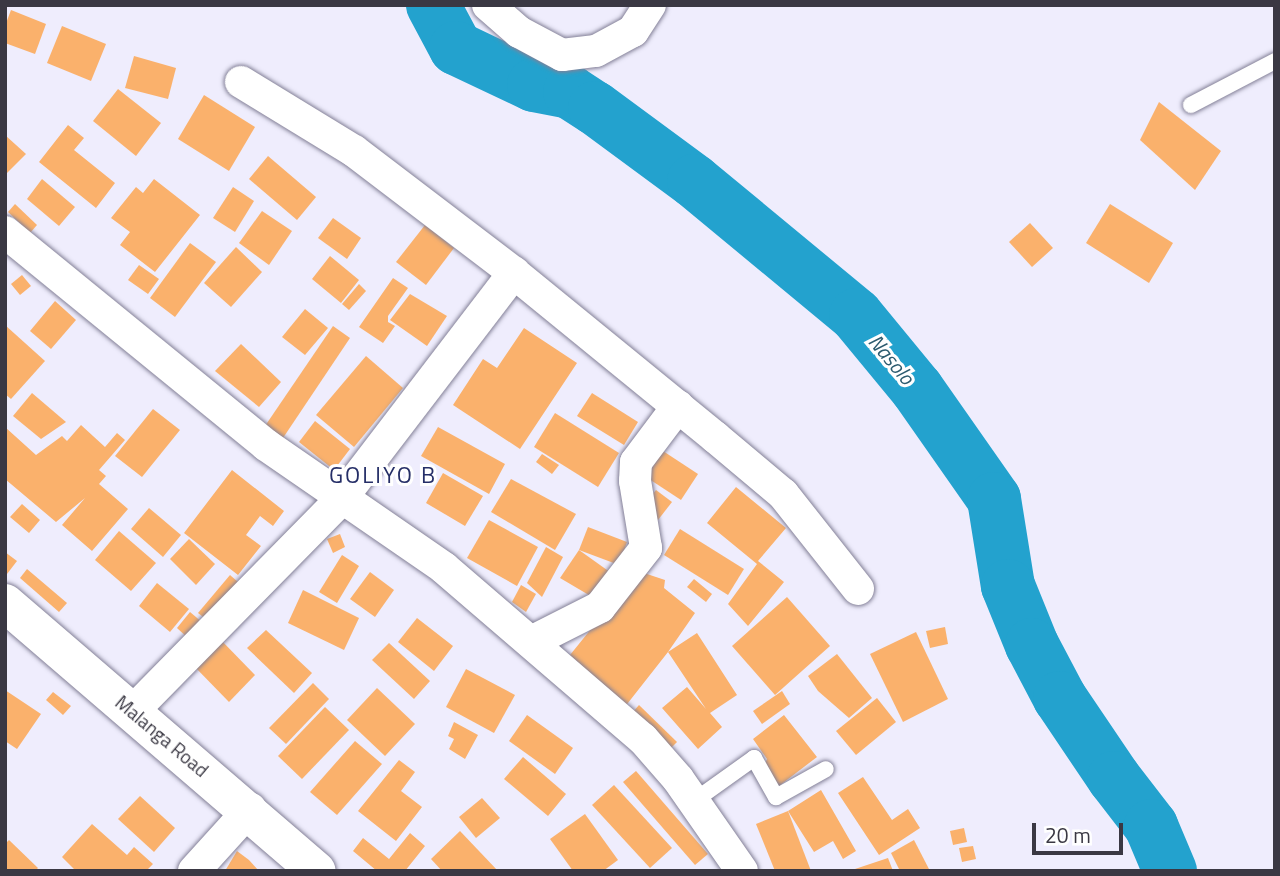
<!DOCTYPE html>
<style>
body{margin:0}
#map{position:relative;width:1280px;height:876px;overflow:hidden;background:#efedfd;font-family:"Titillium Web",sans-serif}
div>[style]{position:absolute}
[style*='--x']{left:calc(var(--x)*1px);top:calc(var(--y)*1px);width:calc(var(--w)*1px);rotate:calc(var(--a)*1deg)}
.river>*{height:54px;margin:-27px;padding:0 27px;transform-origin:27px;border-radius:27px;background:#23a2ce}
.building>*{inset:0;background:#fab16c}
.roads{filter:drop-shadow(0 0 2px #838097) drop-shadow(0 0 2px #838097)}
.service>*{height:16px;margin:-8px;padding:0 8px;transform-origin:8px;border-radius:8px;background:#fff}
.minor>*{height:32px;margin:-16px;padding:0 16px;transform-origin:16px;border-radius:16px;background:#fff}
.tertiary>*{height:38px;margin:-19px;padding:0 19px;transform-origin:19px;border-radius:19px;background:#fff}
span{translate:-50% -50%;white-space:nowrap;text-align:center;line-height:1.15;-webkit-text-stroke:6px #fff;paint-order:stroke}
.street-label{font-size:19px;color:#3a3843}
.water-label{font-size:21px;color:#2c5b6f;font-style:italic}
.quarter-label{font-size:23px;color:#252e67;letter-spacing:2px}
.frame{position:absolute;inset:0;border:7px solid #3a3843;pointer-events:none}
.scale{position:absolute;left:1032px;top:823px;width:91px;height:32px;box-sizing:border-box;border:4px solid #3a3843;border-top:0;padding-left:9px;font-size:21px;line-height:24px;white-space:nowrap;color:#3a3843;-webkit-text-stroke:5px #fff;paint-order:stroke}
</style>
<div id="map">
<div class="river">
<i style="--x:433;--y:5;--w:49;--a:61.9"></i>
<i style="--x:456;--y:48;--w:86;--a:25.4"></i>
<i style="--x:534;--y:85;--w:37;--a:11"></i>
<i style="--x:570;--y:92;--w:30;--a:33"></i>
<i style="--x:595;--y:108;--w:123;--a:36.4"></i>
<i style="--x:694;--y:181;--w:210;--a:39.6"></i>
<i style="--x:856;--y:315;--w:96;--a:50.5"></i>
<i style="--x:917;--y:389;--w:134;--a:55"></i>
<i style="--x:994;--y:499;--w:88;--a:80.9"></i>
<i style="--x:1008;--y:586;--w:64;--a:67.9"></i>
<i style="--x:1032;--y:645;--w:60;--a:62.2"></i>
<i style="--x:1060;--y:698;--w:97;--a:56"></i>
<i style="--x:1114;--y:778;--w:61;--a:52.4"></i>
<i style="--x:1151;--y:826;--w:49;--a:67.1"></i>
</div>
<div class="building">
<i style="clip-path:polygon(11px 10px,46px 24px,35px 54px,5px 43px,5px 26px)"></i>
<i style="clip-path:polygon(62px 26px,106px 44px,91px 81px,47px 63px)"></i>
<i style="clip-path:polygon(134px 56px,176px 68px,168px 99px,125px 88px)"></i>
<i style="clip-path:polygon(118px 89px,161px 123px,136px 156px,93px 121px)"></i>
<i style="clip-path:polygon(204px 95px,255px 127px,229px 171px,178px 139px)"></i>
<i style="clip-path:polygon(1159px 102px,1221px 151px,1195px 190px,1140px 140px)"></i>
<i style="clip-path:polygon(68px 125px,84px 138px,74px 150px,115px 183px,96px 208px,39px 162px)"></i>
<i style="clip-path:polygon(5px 135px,26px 154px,5px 175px)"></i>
<i style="clip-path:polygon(268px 156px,316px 197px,297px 220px,249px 179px)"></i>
<i style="clip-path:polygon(42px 179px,75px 207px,59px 226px,27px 199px)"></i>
<i style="clip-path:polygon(154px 179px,200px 215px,155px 272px,120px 245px,130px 232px,111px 218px,136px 187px,143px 193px)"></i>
<i style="clip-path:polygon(233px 187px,254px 201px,235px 232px,213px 218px)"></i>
<i style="clip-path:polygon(15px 204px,37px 225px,30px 233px,8px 212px)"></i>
<i style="clip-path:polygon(1110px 204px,1173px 243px,1149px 283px,1086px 243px)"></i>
<i style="clip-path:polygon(262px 211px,292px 231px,269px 265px,239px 243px)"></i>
<i style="clip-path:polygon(333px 218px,361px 238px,347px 259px,318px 238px)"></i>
<i style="clip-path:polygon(1030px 223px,1053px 248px,1032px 267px,1009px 242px)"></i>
<i style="clip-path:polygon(425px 225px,454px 248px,426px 285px,396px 262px)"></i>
<i style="clip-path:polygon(190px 243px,216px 262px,175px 317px,150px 298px)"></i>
<i style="clip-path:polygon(236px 247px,262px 272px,231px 307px,204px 283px)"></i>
<i style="clip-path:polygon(330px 256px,359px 280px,341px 303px,312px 279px)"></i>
<i style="clip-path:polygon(139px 265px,159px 279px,148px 294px,128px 280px)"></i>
<i style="clip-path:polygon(22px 275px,31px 286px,20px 295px,11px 284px)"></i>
<i style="clip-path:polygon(393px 278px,408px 288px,388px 316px,388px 322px,395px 326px,383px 343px,359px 327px)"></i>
<i style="clip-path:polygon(359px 284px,366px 291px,349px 310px,342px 304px)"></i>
<i style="clip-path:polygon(410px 294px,447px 316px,427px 346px,390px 320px)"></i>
<i style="clip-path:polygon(55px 301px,76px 320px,51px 349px,30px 331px)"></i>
<i style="clip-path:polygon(305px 309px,328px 328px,305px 355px,282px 337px)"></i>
<i style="clip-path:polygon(5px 325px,45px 361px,11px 399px,5px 394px)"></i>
<i style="clip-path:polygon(333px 326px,350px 338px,283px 438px,265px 426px)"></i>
<i style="clip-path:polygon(524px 328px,577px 363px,520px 449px,453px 405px,483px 359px,497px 368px)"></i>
<i style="clip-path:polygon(241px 344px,281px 382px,259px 407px,215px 371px)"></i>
<i style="clip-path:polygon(366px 356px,403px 388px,354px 447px,316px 415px)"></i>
<i style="clip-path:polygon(32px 393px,66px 422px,41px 439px,13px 416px)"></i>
<i style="clip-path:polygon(592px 393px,638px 422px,624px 445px,577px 416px)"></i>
<i style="clip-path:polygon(153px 409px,180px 430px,142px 477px,115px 456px)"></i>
<i style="clip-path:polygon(555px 413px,619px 453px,598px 487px,534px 447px)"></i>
<i style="clip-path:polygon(315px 421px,350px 449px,334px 470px,299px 442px)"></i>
<i style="clip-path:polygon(81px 425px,105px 447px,117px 433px,125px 440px,99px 470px,106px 476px,99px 484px,128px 509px,92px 551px,62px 525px,85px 498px,56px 522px,5px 479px,5px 427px,36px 455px,62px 436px,67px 441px)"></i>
<i style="clip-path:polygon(438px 427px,505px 464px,489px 494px,421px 456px)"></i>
<i style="clip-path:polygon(663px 451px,698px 474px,681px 500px,646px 477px)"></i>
<i style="clip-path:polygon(542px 454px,559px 465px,552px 474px,536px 462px)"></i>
<i style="clip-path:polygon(232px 470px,284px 511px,273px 526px,260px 516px,246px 535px,261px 546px,238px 575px,184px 533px)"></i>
<i style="clip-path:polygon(443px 473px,483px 496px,465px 526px,426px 503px)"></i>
<i style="clip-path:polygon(511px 479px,576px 514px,555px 550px,491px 512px)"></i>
<i style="clip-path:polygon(736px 487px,786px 528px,758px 561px,784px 582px,748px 626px,728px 604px,757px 564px,707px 523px)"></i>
<i style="clip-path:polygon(656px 490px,672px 502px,658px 520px,642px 507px)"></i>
<i style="clip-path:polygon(22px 504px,40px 520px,29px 533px,10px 517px)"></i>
<i style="clip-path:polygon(149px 508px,181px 535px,163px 557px,131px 529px)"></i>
<i style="clip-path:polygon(489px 520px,538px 547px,517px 586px,467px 558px)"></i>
<i style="clip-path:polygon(588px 527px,627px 542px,619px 565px,579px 550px)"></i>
<i style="clip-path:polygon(680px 529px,744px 569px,728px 595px,664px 555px)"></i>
<i style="clip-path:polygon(119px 531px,156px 563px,131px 591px,95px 560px)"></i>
<i style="clip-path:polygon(340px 534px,345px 547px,333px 553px,327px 539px)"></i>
<i style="clip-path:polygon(189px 539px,215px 564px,196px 585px,170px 559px)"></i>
<i style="clip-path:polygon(546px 547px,563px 557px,542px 597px,527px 583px)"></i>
<i style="clip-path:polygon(579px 550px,614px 575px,599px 601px,560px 578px)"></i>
<i style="clip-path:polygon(5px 552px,17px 561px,7px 574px,5px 572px)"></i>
<i style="clip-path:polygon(342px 555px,359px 566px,337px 603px,319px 592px)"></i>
<i style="clip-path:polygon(27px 569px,67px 603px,59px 612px,20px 578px)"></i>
<i style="clip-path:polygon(638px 571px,665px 580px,664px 588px,695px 613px,668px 652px,697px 633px,737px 695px,710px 713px,722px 727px,698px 749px,662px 708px,687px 687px,706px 709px,668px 652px,624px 708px,570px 655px)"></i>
<i style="clip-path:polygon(370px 572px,394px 590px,375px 617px,350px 599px)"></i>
<i style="clip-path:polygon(230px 575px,238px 582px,207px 620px,198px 613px)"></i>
<i style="clip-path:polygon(694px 579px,712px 594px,706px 602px,687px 587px)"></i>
<i style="clip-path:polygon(157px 583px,189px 609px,170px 632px,139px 606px)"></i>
<i style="clip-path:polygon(521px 585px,536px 594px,526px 612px,512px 602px)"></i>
<i style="clip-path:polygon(303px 590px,359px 618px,344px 650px,288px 623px)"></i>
<i style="clip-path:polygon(787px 597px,830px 646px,775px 695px,732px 646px)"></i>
<i style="clip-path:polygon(190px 612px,203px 623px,189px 639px,177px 628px)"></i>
<i style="clip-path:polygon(417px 618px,453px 646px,434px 671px,398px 642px)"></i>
<i style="clip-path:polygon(945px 627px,948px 644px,930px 648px,926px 631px)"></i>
<i style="clip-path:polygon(266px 630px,312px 673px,294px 693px,247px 648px)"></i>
<i style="clip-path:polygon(916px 632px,948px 699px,903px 722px,870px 654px)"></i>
<i style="clip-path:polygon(219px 638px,255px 675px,229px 702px,192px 664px)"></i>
<i style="clip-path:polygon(389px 643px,430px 681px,414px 699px,372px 660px)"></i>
<i style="clip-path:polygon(837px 654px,872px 698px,849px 718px,818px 691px,808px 676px)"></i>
<i style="clip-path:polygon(466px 669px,515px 695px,494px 733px,446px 707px)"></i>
<i style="clip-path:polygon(313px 683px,329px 699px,286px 744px,269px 728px)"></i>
<i style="clip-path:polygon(377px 688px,415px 724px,385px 756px,347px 720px)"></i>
<i style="clip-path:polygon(5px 690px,41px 714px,17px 749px,5px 741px)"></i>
<i style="clip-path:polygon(782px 691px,790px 704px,762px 724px,753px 711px)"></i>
<i style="clip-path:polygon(53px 692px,71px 706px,63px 715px,46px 700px)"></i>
<i style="clip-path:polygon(877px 698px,896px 722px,856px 755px,836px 731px)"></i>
<i style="clip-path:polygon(639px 705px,677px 742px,669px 750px,632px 713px)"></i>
<i style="clip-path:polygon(325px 707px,349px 730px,302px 779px,278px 756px)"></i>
<i style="clip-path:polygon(527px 715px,573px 748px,555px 774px,509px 741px)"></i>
<i style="clip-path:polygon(784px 715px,817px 757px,779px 786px,764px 766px,767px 759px,753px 739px)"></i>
<i style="clip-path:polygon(454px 722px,478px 735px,465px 759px,449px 749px,454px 739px,448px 736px)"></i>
<i style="clip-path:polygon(355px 741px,382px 764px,337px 815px,310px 792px)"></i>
<i style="clip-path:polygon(523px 757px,566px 794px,548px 816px,504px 779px)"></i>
<i style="clip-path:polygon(399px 760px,415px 772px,401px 791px,422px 807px,396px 841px,358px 811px)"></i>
<i style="clip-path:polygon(636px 771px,708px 854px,695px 865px,623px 782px)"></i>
<i style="clip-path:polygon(863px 777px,892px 820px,908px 809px,920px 828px,879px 855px,838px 793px)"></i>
<i style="clip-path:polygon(614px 785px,672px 848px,650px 868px,592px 805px)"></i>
<i style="clip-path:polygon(821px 790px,856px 851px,843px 859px,833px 841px,814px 852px,788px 811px)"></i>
<i style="clip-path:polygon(140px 796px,175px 828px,154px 852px,118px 819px)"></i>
<i style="clip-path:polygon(482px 798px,500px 818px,476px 838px,459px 817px)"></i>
<i style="clip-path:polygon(788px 811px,811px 871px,775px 871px,756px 824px)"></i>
<i style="clip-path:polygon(585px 814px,618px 860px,603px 871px,573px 871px,550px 839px)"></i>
<i style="clip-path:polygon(92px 824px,127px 855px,134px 847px,153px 864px,146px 871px,76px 871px,62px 857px)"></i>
<i style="clip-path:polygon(964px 828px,967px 842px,953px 845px,950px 831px)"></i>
<i style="clip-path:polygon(460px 831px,498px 871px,442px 871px,431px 859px)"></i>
<i style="clip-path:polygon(410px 833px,425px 846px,405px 871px,377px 871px,353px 851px,363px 838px,389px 859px)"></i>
<i style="clip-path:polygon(9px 840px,38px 868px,35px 871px,5px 871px,5px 844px)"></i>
<i style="clip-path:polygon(914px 840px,930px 871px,900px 871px,891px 853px)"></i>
<i style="clip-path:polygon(973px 846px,976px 859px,962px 862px,959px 848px)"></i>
<i style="clip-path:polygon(237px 851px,249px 860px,259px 871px,225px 871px)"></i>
<i style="clip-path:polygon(888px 858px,893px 871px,853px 871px,852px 870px)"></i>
</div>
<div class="roads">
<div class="service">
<i style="--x:1191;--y:105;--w:95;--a:-27.6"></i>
<i style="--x:694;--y:801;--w:74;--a:-35.6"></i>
<i style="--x:754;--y:758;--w:45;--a:60.6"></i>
<i style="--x:776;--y:797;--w:57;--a:-29.2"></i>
</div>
<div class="minor">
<i style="--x:488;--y:5;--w:41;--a:41.1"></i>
<i style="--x:519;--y:32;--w:49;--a:28.1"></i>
<i style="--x:562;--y:55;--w:34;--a:-7"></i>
<i style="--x:596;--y:51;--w:42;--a:-28.4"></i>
<i style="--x:633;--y:31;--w:31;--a:-57"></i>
<i style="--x:241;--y:82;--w:132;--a:31.4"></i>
<i style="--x:354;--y:151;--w:201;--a:37.3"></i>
<i style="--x:514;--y:273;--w:259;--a:39.2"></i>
<i style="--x:715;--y:437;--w:89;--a:40"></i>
<i style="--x:783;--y:494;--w:121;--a:51.7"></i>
<i style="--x:5;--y:232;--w:337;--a:39.2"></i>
<i style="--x:266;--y:445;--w:216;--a:34.6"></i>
<i style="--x:444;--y:568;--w:262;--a:40.7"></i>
<i style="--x:643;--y:739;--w:53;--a:48.8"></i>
<i style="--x:678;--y:779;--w:112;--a:55.2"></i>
<i style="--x:531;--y:642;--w:77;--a:-26.9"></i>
<i style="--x:600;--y:607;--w:75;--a:-52.1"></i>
<i style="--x:646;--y:548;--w:68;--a:-99.3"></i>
<i style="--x:635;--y:481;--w:19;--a:-87"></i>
<i style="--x:636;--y:462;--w:70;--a:-53.1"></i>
<i style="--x:132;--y:712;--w:298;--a:-45.5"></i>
<i style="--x:341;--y:499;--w:285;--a:-52.6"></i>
<i style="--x:194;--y:871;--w:84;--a:-47.9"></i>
</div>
<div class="tertiary">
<i style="--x:5;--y:603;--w:411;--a:40.7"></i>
</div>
</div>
<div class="street-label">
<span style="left:162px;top:736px;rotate:40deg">Malanga Road</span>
</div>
<div class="water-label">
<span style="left:892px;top:359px;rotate:50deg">Nasolo</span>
</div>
<div class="quarter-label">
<span style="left:383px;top:475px">GOLIYO B</span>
</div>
<div class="frame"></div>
<div class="scale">20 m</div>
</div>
